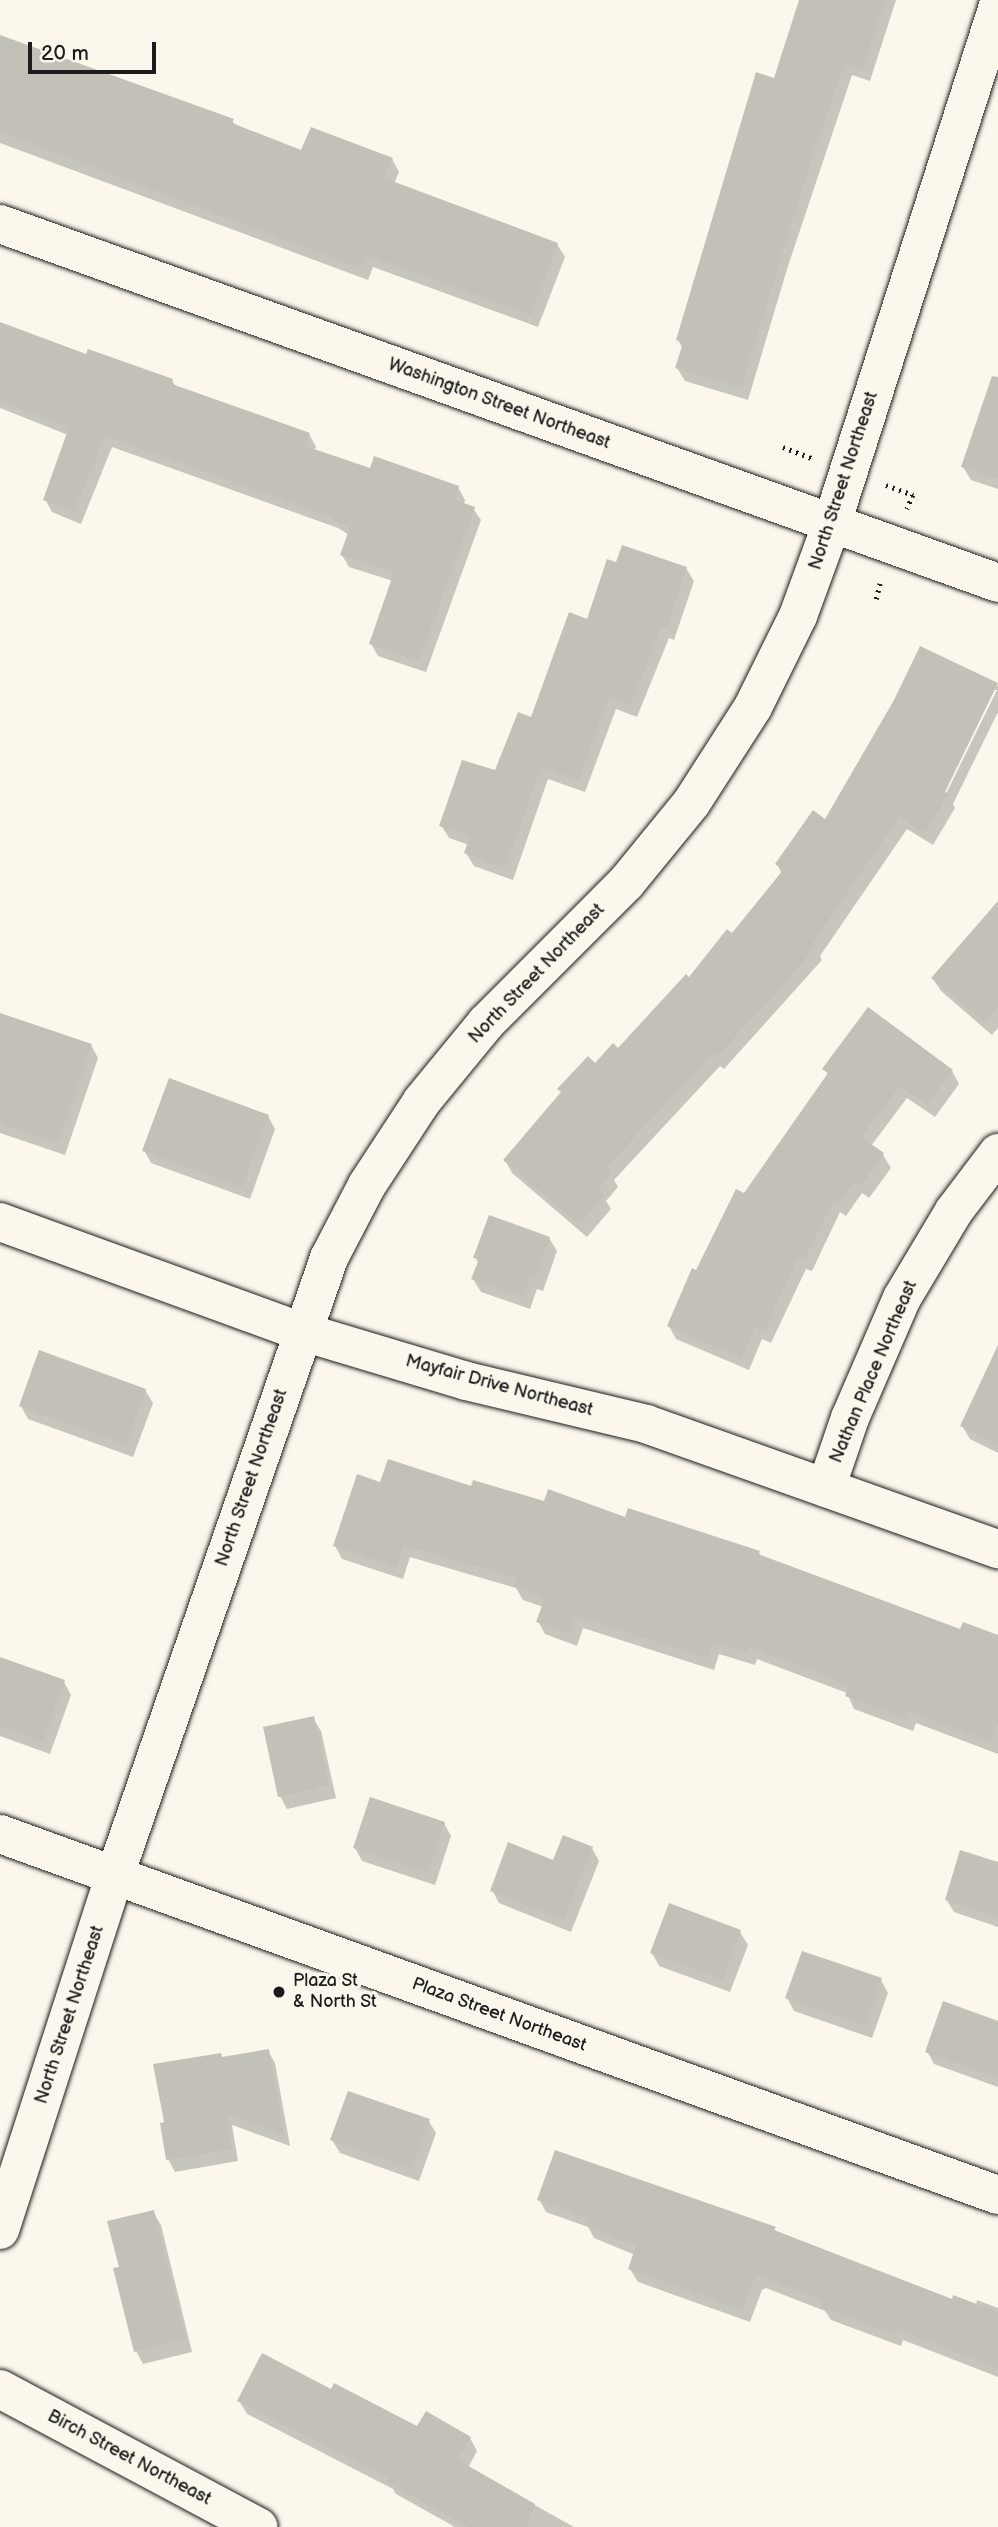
<!DOCTYPE html>
<style>
body{margin:0}
#map{position:relative;width:998px;height:2527px;overflow:hidden;background:#fbf7ec;font-family:"Balsamiq Sans",sans-serif}
div>[style]{position:absolute}
[style*='--x']{left:calc(var(--x)*1px);top:calc(var(--y)*1px);width:calc(var(--w)*1px);rotate:calc(var(--a)*1deg)}
.shadow>*{inset:0;background:#0003}
.building>*{inset:0;background:#c3c0b8}
.path>*{height:4.5px;margin-top:-2.25px;transform-origin:0;background:repeating-linear-gradient(90deg,#1c1c1c 0 2px,transparent 0 7px)}
.roads{filter:drop-shadow(0 0 2px #1c1c1c) drop-shadow(0 0 2px #1c1c1c)}
.street>*{height:38px;margin:-19px;padding:0 19px;transform-origin:19px;border-radius:19px;background:#fbf7ec}
.secondary>*{height:38px;margin:-19px;padding:0 19px;transform-origin:19px;border-radius:19px;background:#fbf7ec}
.dots>*{width:19px;height:19px;translate:-50% -50%;box-sizing:border-box;border:4px solid #fbf7ec;border-radius:50%}
span{translate:-50% -50%;white-space:nowrap;text-align:center;line-height:1.15;-webkit-text-stroke:7px #fbf7ec;paint-order:stroke}
.street-label{font-size:18px;color:#1c1c1c}
.poi-label{font-size:18px;color:#1c1c1c}
.left{translate:0 -50%;text-align:left}
.scale{position:absolute;left:28px;top:42px;width:128px;height:32px;box-sizing:border-box;border:4px solid #1c1c1c;border-top:0;padding-left:9px;font-size:21px;line-height:24px;white-space:nowrap;color:#1c1c1c;-webkit-text-stroke:5px #fbf7ec;paint-order:stroke}
</style>
<div id="map">
<div class="shadow">
<i style="clip-path:polygon(801px 0,896px 0,870px 81px,852px 75px,788px 266px,748px 400px,685px 381px,677px 368px,683px 349px,678px 340px,757px 74px,775px 80px)"></i>
<i style="clip-path:polygon(0 36px,232px 121px,236px 126px,302px 152px,392px 159px,399px 172px,394px 184px,557px 244px,565px 257px,538px 327px,373px 267px,368px 280px,0 143px)"></i>
<i style="clip-path:polygon(0 323px,87px 356px,172px 381px,176px 387px,309px 434px,316px 447px,314px 451px,371px 470px,458px 487px,465px 500px,464px 505px,473px 508px,481px 520px,426px 672px,378px 656px,371px 644px,393px 581px,349px 567px,342px 555px,349px 535px,338px 528px,112px 447px,81px 524px,52px 512px,45px 499px,68px 435px,0 408px)"></i>
<i style="clip-path:polygon(998px 380px,998px 489px,971px 480px,963px 467px)"></i>
<i style="clip-path:polygon(617px 564px,686px 568px,694px 581px,674px 640px,669px 638px,637px 717px,616px 709px,585px 792px,548px 779px,513px 880px,474px 866px,466px 853px,469px 845px,449px 838px,441px 825px,496px 772px,532px 719px,588px 622px)"></i>
<i style="clip-path:polygon(evenodd,921px 648px,998px 686px,998px 712px,953px 804px,955px 808px,933px 845px,907px 829px,820px 956px,822px 960px,724px 1069px,720px 1066px,614px 1180px,618px 1187px,606px 1201px,611px 1209px,587px 1237px,512px 1173px,505px 1160px,595px 1066px,618px 1050px,733px 936px,782px 874px,777px 864px,826px 822px,896px 701px,921px 648px,994px 690px,997px 690px,943px 800px,940px 799px,994px 690px)"></i>
<i style="clip-path:polygon(998px 903px,998px 1028px,992px 1035px,941px 991px,933px 979px)"></i>
<i style="clip-path:polygon(0 1018px,91px 1045px,98px 1058px,65px 1155px,0 1133px)"></i>
<i style="clip-path:polygon(825px 1069px,952px 1071px,959px 1084px,935px 1117px,907px 1098px,871px 1146px,883px 1155px,891px 1168px,869px 1198px,862px 1193px,846px 1216px,840px 1212px,812px 1271px,806px 1269px,771px 1343px,762px 1339px,749px 1370px,676px 1339px,669px 1326px,697px 1272px,745px 1196px,828px 1075px)"></i>
<i style="clip-path:polygon(268px 1116px,275px 1129px,250px 1199px,151px 1163px,144px 1150px)"></i>
<i style="clip-path:polygon(549px 1238px,557px 1251px,543px 1291px,537px 1289px,530px 1309px,481px 1292px,473px 1279px,479px 1264px,475px 1257px)"></i>
<i style="clip-path:polygon(998px 1350px,998px 1453px,970px 1439px,962px 1426px)"></i>
<i style="clip-path:polygon(145px 1390px,153px 1403px,133px 1457px,28px 1419px,21px 1406px)"></i>
<i style="clip-path:polygon(382px 1484px,473px 1488px,627px 1519px,759px 1552px,762px 1558px,961px 1632px,998px 1637px,998px 1754px,916px 1723px,913px 1731px,854px 1709px,847px 1693px,757px 1659px,755px 1665px,719px 1654px,714px 1670px,583px 1628px,577px 1646px,545px 1634px,538px 1621px,543px 1607px,523px 1600px,516px 1588px,410px 1557px,403px 1579px,342px 1559px,335px 1546px)"></i>
<i style="clip-path:polygon(0 1659px,64px 1682px,71px 1695px,50px 1754px,0 1736px)"></i>
<i style="clip-path:polygon(313px 1718px,321px 1731px,336px 1798px,287px 1809px,280px 1796px)"></i>
<i style="clip-path:polygon(444px 1823px,451px 1836px,435px 1885px,362px 1861px,355px 1848px)"></i>
<i style="clip-path:polygon(592px 1848px,599px 1861px,571px 1932px,499px 1903px,492px 1890px)"></i>
<i style="clip-path:polygon(998px 1864px,998px 1927px,954px 1912px,946px 1899px)"></i>
<i style="clip-path:polygon(740px 1932px,748px 1945px,730px 1992px,659px 1966px,652px 1953px)"></i>
<i style="clip-path:polygon(881px 1980px,888px 1993px,872px 2038px,794px 2011px,787px 1998px)"></i>
<i style="clip-path:polygon(998px 2023px,998px 2087px,934px 2064px,927px 2051px)"></i>
<i style="clip-path:polygon(268px 2051px,275px 2063px,290px 2146px,232px 2125px,238px 2161px,175px 2172px,168px 2159px,166px 2123px,223px 2059px)"></i>
<i style="clip-path:polygon(428px 2120px,436px 2133px,419px 2181px,340px 2153px,332px 2140px)"></i>
<i style="clip-path:polygon(539px 2199px,774px 2229px,777px 2233px,953px 2302px,976px 2305px,977px 2300px,998px 2308px,998px 2377px,903px 2340px,901px 2346px,831px 2320px,825px 2311px,766px 2288px,762px 2290px,750px 2322px,638px 2282px,630px 2269px,635px 2255px,594px 2238px,588px 2227px,546px 2212px)"></i>
<i style="clip-path:polygon(153px 2212px,161px 2225px,192px 2352px,143px 2364px,136px 2351px,121px 2269px)"></i>
<i style="clip-path:polygon(332px 2391px,418px 2429px,470px 2438px,477px 2451px,468px 2468px,574px 2527px,455px 2527px,396px 2494px,393px 2489px,247px 2414px,239px 2401px)"></i>
</div>
<div class="building">
<i style="clip-path:polygon(799px 0,885px 0,863px 69px,845px 63px,815px 147px,741px 388px,675px 368px,683px 343px,676px 340px,756px 72px,774px 78px)"></i>
<i style="clip-path:polygon(0 35px,234px 119px,232px 123px,301px 150px,311px 127px,393px 158px,384px 178px,558px 243px,531px 315px,366px 255px,360px 268px,0 132px)"></i>
<i style="clip-path:polygon(0 322px,86px 354px,88px 349px,173px 379px,172px 384px,310px 433px,305px 446px,370px 468px,374px 456px,459px 486px,455px 500px,475px 507px,419px 661px,369px 644px,394px 572px,340px 555px,350px 527px,331px 520px,332px 517px,105px 436px,74px 512px,43px 500px,69px 427px,0 401px)"></i>
<i style="clip-path:polygon(992px 376px,998px 377px,998px 479px,961px 467px)"></i>
<i style="clip-path:polygon(622px 545px,687px 567px,667px 627px,662px 626px,630px 705px,609px 697px,578px 780px,541px 767px,505px 868px,464px 853px,470px 836px,439px 826px,462px 760px,495px 770px,518px 712px,531px 717px,569px 612px,587px 619px,607px 559px,616px 562px)"></i>
<i style="clip-path:polygon(920px 646px,998px 683px,945px 792px,949px 794px,925px 833px,899px 817px,813px 943px,816px 946px,772px 998px,716px 1057px,712px 1054px,606px 1168px,612px 1173px,598px 1190px,605px 1195px,579px 1225px,503px 1160px,561px 1092px,557px 1089px,588px 1056px,595px 1063px,613px 1043px,618px 1048px,686px 974px,689px 977px,727px 929px,732px 933px,783px 870px,775px 864px,813px 810px,825px 819px,894px 700px)"></i>
<i style="clip-path:polygon(998px 901px,998px 1006px,984px 1023px,931px 978px)"></i>
<i style="clip-path:polygon(868px 1007px,953px 1070px,927px 1105px,900px 1086px,861px 1137px,884px 1153px,861px 1186px,854px 1182px,838px 1204px,833px 1201px,804px 1259px,798px 1257px,764px 1331px,755px 1327px,741px 1358px,667px 1326px,692px 1268px,696px 1270px,736px 1189px,744px 1193px,828px 1073px,822px 1069px)"></i>
<i style="clip-path:polygon(0 1013px,92px 1044px,58px 1143px,0 1123px)"></i>
<i style="clip-path:polygon(169px 1078px,269px 1115px,242px 1187px,142px 1151px)"></i>
<i style="clip-path:polygon(489px 1215px,550px 1237px,535px 1279px,530px 1277px,523px 1297px,471px 1279px,479px 1259px,473px 1258px)"></i>
<i style="clip-path:polygon(998px 1345px,998px 1444px,960px 1426px)"></i>
<i style="clip-path:polygon(39px 1350px,146px 1389px,126px 1445px,19px 1406px)"></i>
<i style="clip-path:polygon(388px 1459px,471px 1486px,473px 1480px,544px 1501px,548px 1489px,625px 1517px,628px 1508px,760px 1551px,758px 1554px,960px 1629px,963px 1622px,998px 1635px,998px 1723px,991px 1742px,908px 1711px,906px 1719px,845px 1696px,849px 1685px,750px 1647px,748px 1653px,712px 1642px,707px 1658px,576px 1616px,570px 1634px,536px 1622px,545px 1598px,514px 1587px,517px 1578px,403px 1545px,396px 1567px,333px 1546px,357px 1474px,380px 1482px)"></i>
<i style="clip-path:polygon(0 1657px,65px 1680px,43px 1742px,0 1726px)"></i>
<i style="clip-path:polygon(314px 1716px,329px 1785px,278px 1797px,263px 1727px)"></i>
<i style="clip-path:polygon(370px 1797px,445px 1822px,428px 1873px,353px 1848px)"></i>
<i style="clip-path:polygon(563px 1835px,593px 1847px,564px 1920px,490px 1891px,508px 1842px,553px 1860px)"></i>
<i style="clip-path:polygon(960px 1850px,998px 1862px,998px 1917px,945px 1900px)"></i>
<i style="clip-path:polygon(669px 1903px,741px 1930px,723px 1980px,650px 1953px)"></i>
<i style="clip-path:polygon(802px 1951px,882px 1978px,865px 2026px,785px 1998px)"></i>
<i style="clip-path:polygon(943px 2001px,998px 2021px,998px 2078px,925px 2052px)"></i>
<i style="clip-path:polygon(269px 2049px,284px 2135px,226px 2113px,232px 2149px,166px 2160px,160px 2123px,164px 2122px,153px 2064px,221px 2053px,222px 2057px)"></i>
<i style="clip-path:polygon(348px 2091px,430px 2119px,412px 2169px,330px 2140px)"></i>
<i style="clip-path:polygon(555px 2150px,776px 2227px,774px 2230px,952px 2299px,953px 2295px,998px 2312px,998px 2369px,895px 2328px,894px 2334px,821px 2307px,823px 2300px,758px 2276px,755px 2277px,743px 2310px,628px 2269px,636px 2246px,585px 2225px,588px 2218px,537px 2200px)"></i>
<i style="clip-path:polygon(154px 2210px,186px 2339px,134px 2352px,113px 2268px,119px 2267px,107px 2221px)"></i>
<i style="clip-path:polygon(262px 2353px,331px 2389px,334px 2383px,417px 2426px,426px 2411px,471px 2437px,458px 2460px,535px 2504px,527px 2527px,468px 2527px,386px 2481px,388px 2478px,237px 2401px)"></i>
</div>
<div class="path">
<i style="--x:783;--y:447;--w:31;--a:21"></i>
<i style="--x:886;--y:485;--w:29;--a:20"></i>
<i style="--x:913;--y:495;--w:15;--a:113"></i>
<i style="--x:876;--y:599;--w:16;--a:-76"></i>
</div>
<div class="roads">
<div class="street">
<i style="--x:0;--y:224;--w:1061;--a:19.78"></i>
<i style="--x:0;--y:1222;--w:322;--a:20"></i>
<i style="--x:303;--y:1332;--w:170;--a:16.7"></i>
<i style="--x:466;--y:1381;--w:185;--a:13.4"></i>
<i style="--x:646;--y:1424;--w:374;--a:19.6"></i>
<i style="--x:826;--y:1488;--w:74;--a:-71.1"></i>
<i style="--x:850;--y:1418;--w:131;--a:-66.6"></i>
<i style="--x:902;--y:1298;--w:101;--a:-59.1"></i>
<i style="--x:954;--y:1211;--w:73;--a:-52.8"></i>
<i style="--x:0;--y:2230;--w:373;--a:-72.1"></i>
<i style="--x:115;--y:1875;--w:653;--a:-70.87"></i>
<i style="--x:329;--y:1258;--w:82;--a:-62.5"></i>
<i style="--x:367;--y:1185;--w:100;--a:-56.8"></i>
<i style="--x:422;--y:1101;--w:101;--a:-50.6"></i>
<i style="--x:486;--y:1023;--w:198;--a:-45"></i>
<i style="--x:626;--y:883;--w:104;--a:-50.8"></i>
<i style="--x:692;--y:802;--w:113;--a:-57.3"></i>
<i style="--x:753;--y:707;--w:102;--a:-63.7"></i>
<i style="--x:798;--y:616;--w:99;--a:-69.9"></i>
<i style="--x:832;--y:523;--w:543;--a:-72.2"></i>
<i style="--x:0;--y:2389;--w:293;--a:28.1"></i>
</div>
<div class="secondary">
<i style="--x:0;--y:1834;--w:1061;--a:19.89"></i>
</div>
</div>
<div class="dots">
<i style="left:279px;top:1992px;background:#1c1c1c"></i>
</div>
<div class="street-label">
<span style="left:499px;top:404px;rotate:20deg">Washington Street Northeast</span>
<span style="left:844px;top:481px;rotate:-72deg">North Street Northeast</span>
<span style="left:537px;top:974px;rotate:-46deg">North Street Northeast</span>
<span style="left:874px;top:1372px;rotate:-67deg">Nathan Place Northeast</span>
<span style="left:499px;top:1386px;rotate:15deg">Mayfair Drive Northeast</span>
<span style="left:252px;top:1478px;rotate:-71deg">North Street Northeast</span>
<span style="left:70px;top:2015px;rotate:-72deg">North Street Northeast</span>
<span style="left:499px;top:2015px;rotate:20deg">Plaza Street Northeast</span>
<span style="left:129px;top:2458px;rotate:28deg">Birch Street Northeast</span>
</div>
<div class="poi-label">
<span class="left" style="left:293px;top:1992px">Plaza St<br>&amp; North St</span>
</div>
<div class="scale">20 m</div>
</div>
